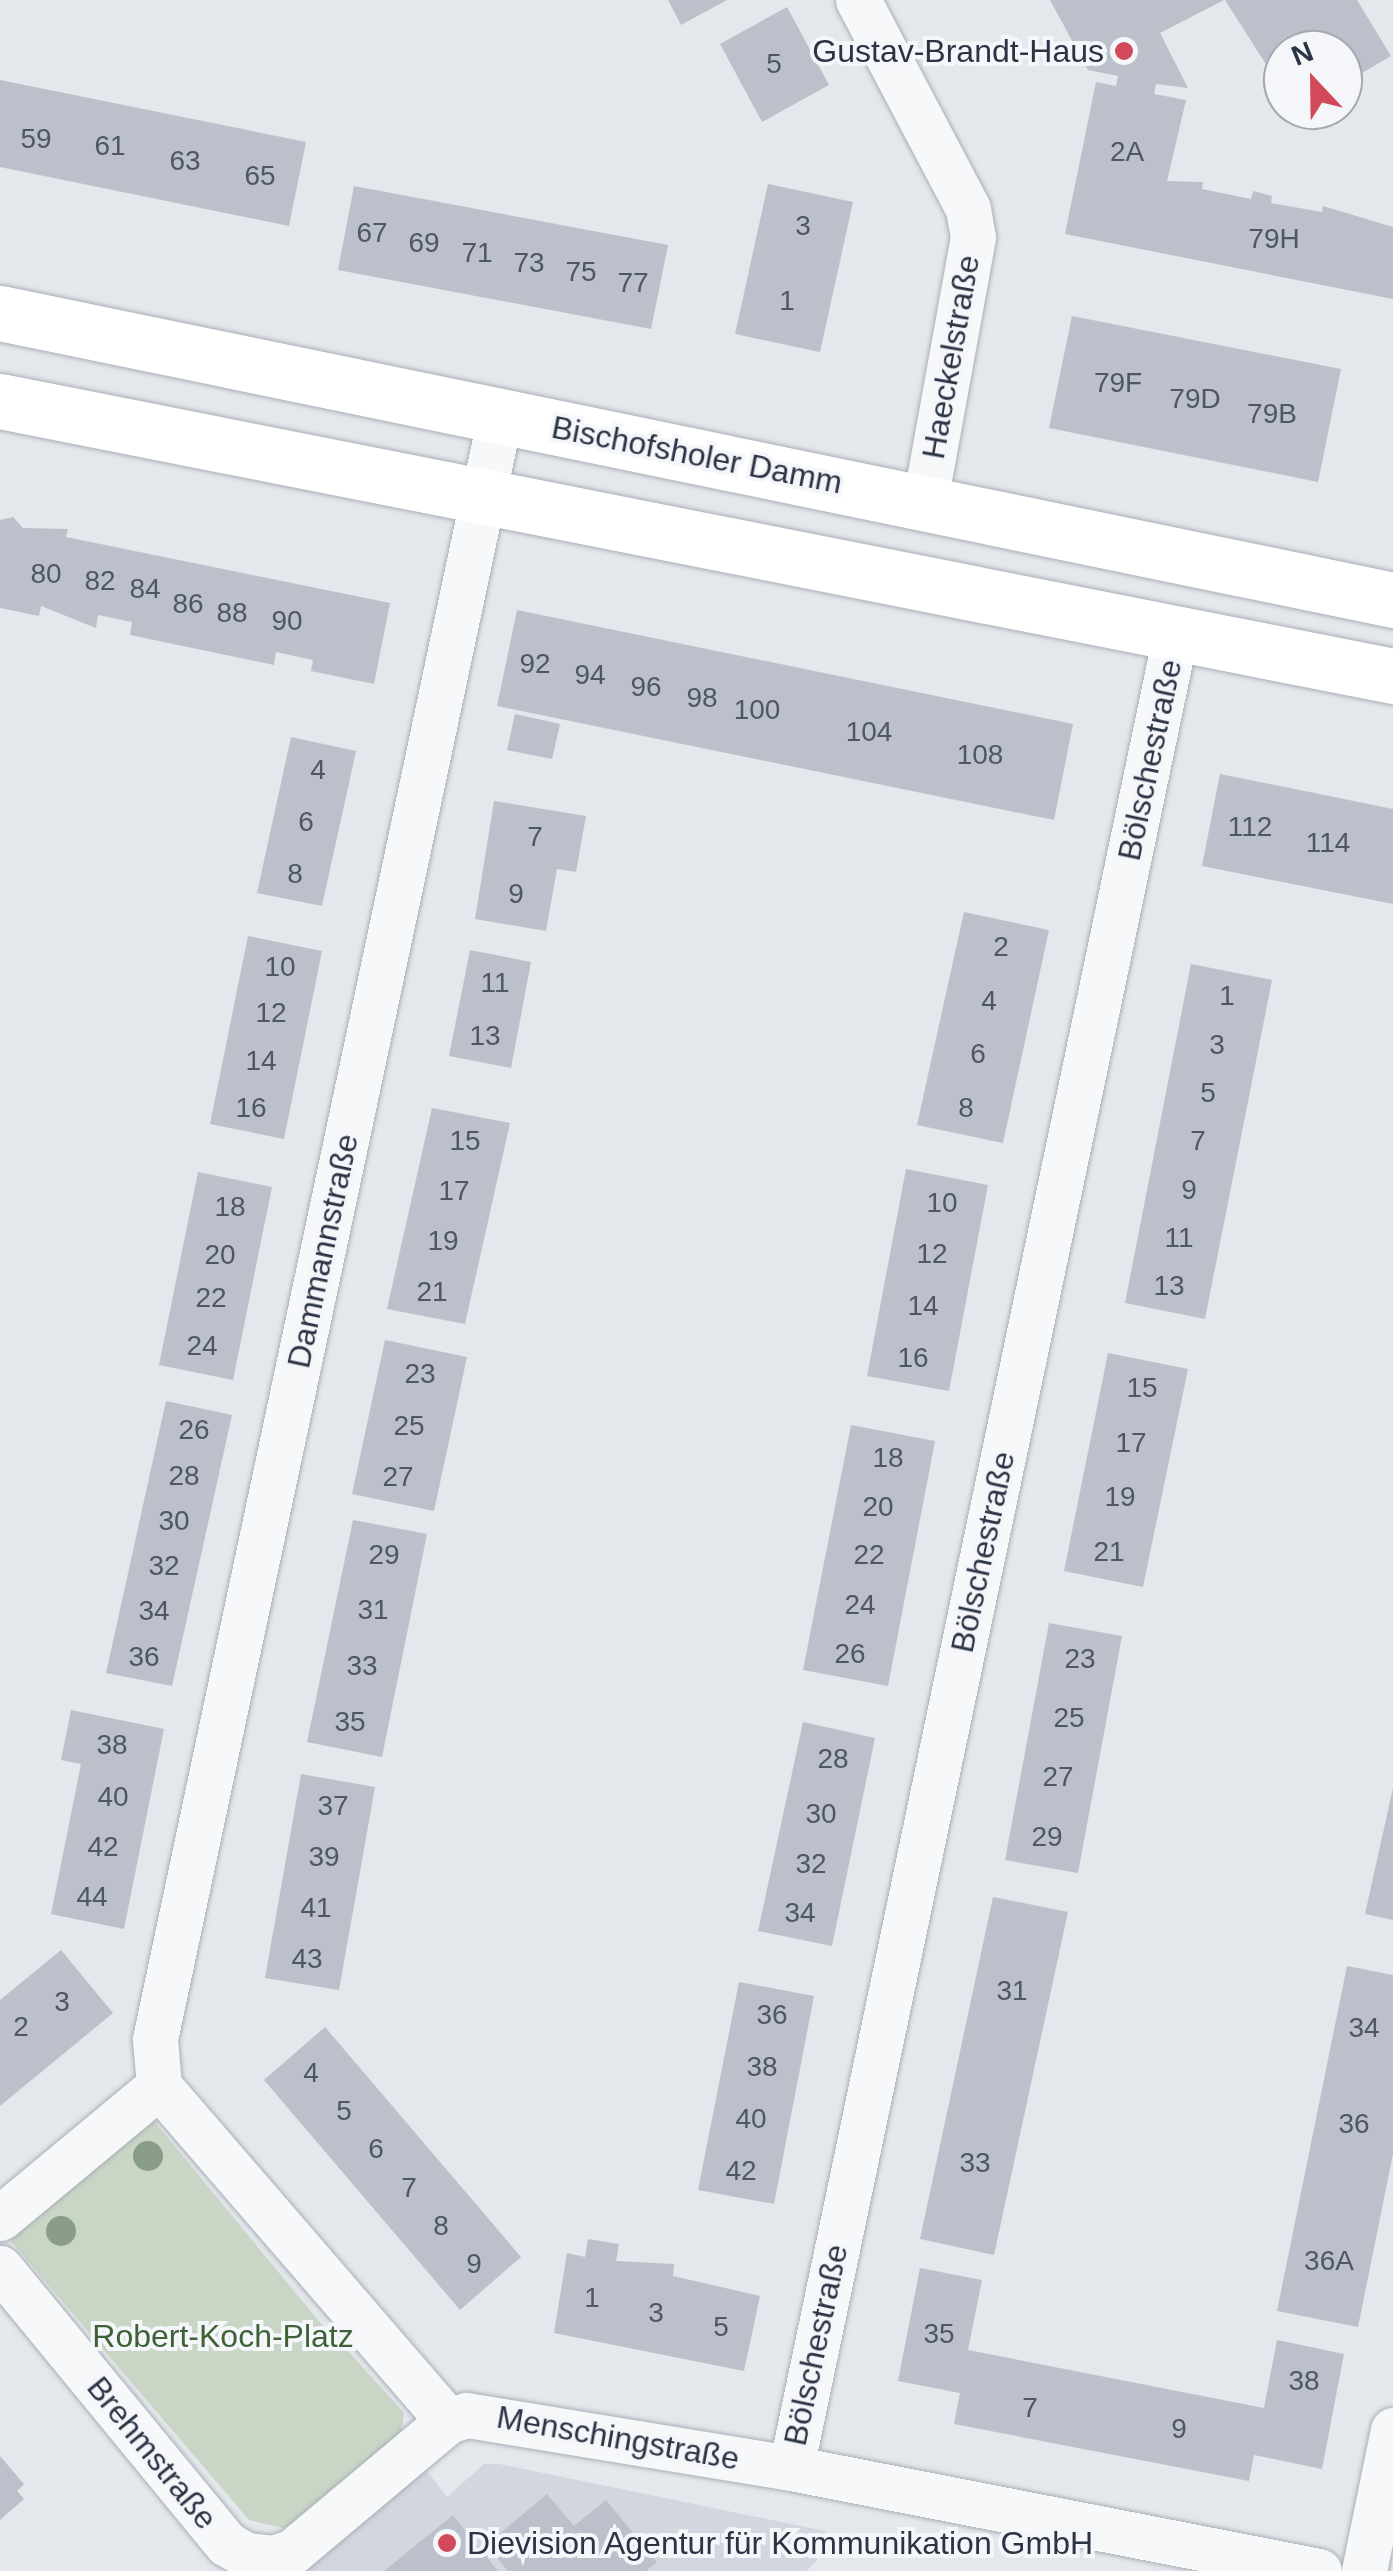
<!DOCTYPE html>
<meta charset="utf-8">
<style>
body{margin:0}
#map{position:relative;width:1393px;height:2571px;overflow:hidden;background:#e4e7ec;font-family:Helvetica,sans-serif}
div>[style]{position:absolute}
[style*='--x']{left:calc(var(--x)*1px);top:calc(var(--y)*1px);width:calc(var(--w)*1px);rotate:calc(var(--a)*1deg)}
.built>*{inset:0;background:#d2d6de}
.green>*{inset:0;background:#c9d6c5}
.building>*{inset:0;background:#bbc0ca}
.roads{filter:drop-shadow(0 0 2px #a9aeb7) drop-shadow(0 0 2px #a9aeb7)}
.street>*{height:45px;margin:-22.5px;padding:0 22.5px;transform-origin:22.5px;border-radius:22.5px;background:#f7f8fa}
.secondary>*{height:55px;margin:-27.5px;padding:0 27.5px;transform-origin:27.5px;border-radius:27.5px;background:#fff}
.trees>*{width:30px;height:30px;margin:-15px;border-radius:50%;background:#899d89}
.dots>*{width:28px;height:28px;translate:-50% -50%;box-sizing:border-box;border:5px solid #f4f6f9;border-radius:50%}
span{translate:-50% -50%;white-space:nowrap;text-align:center;line-height:1.15;-webkit-text-stroke:8px #f4f6f9;paint-order:stroke}
.number-label{font-size:28px;color:#4f5766}
.number-label span{-webkit-text-stroke-width:0}
.poi-label{font-size:32px;color:#2b3445}
.right{translate:-100% -50%;text-align:right}
.left{translate:0 -50%;text-align:left}
.street-label{font-size:32px;color:#2b3445}
.park-label{font-size:32px;color:#3f6138}
.north{position:absolute;left:1263px;top:30px;width:100px;height:100px;box-sizing:border-box;background:#f4f6f9;border:2px solid #a4a8b1;border-radius:50%;rotate:338deg;font-size:28px;font-weight:700;line-height:40px;text-align:center;color:#2b3445}
.north::after{content:'';display:block;margin:auto;width:35px;height:45px;background:#d1495b;clip-path:polygon(50% 0,100% 100%,50% 72%,0 100%)}
</style>
<div id="map">
<div class="built">
<i style="clip-path:polygon(420px 2462px,447px 2497px,484px 2464px,499px 2464px,825px 2531px,816px 2562px,806px 2571px,286px 2571px)"></i>
</div>
<div class="green">
<i style="clip-path:polygon(153px 2120px,323px 2326px,317px 2332px,331px 2349px,340px 2342px,404px 2413px,401px 2434px,302px 2521px,283px 2528px,249px 2520px,9px 2239px)"></i>
</div>
<div class="building">
<i style="clip-path:polygon(668px 0,727px 0,681px 25px)"></i>
<i style="clip-path:polygon(1050px 0,1224px 0,1160px 33px,1188px 88px,1156px 84px,1154px 94px,1186px 100px,1167px 181px,1203px 182px,1202px 189px,1251px 199px,1253px 191px,1272px 196px,1271px 203px,1322px 212px,1323px 206px,1393px 227px,1393px 299px,1065px 234px,1096px 82px,1116px 86px,1118px 76px,1088px 70px)"></i>
<i style="clip-path:polygon(1225px 0,1357px 0,1391px 56px,1343px 84px,1343px 50px,1283px 50px,1283px 91px)"></i>
<i style="clip-path:polygon(787px 7px,829px 85px,762px 122px,720px 44px)"></i>
<i style="clip-path:polygon(0 80px,306px 142px,289px 226px,0 167px)"></i>
<i style="clip-path:polygon(768px 184px,853px 202px,820px 352px,735px 334px)"></i>
<i style="clip-path:polygon(354px 186px,668px 245px,651px 329px,338px 270px)"></i>
<i style="clip-path:polygon(1072px 316px,1341px 369px,1318px 482px,1049px 428px)"></i>
<i style="clip-path:polygon(13px 517px,23px 528px,68px 529px,66px 537px,390px 603px,374px 684px,311px 671px,313px 660px,276px 652px,274px 665px,130px 635px,132px 622px,98px 615px,96px 628px,41px 606px,39px 616px,0 608px,0 520px)"></i>
<i style="clip-path:polygon(517px 610px,1073px 724px,1054px 820px,497px 706px)"></i>
<i style="clip-path:polygon(515px 714px,560px 724px,552px 759px,507px 750px)"></i>
<i style="clip-path:polygon(291px 737px,356px 751px,322px 906px,257px 893px)"></i>
<i style="clip-path:polygon(1220px 774px,1393px 809px,1393px 904px,1202px 866px)"></i>
<i style="clip-path:polygon(494px 801px,586px 816px,576px 872px,557px 869px,546px 931px,475px 919px)"></i>
<i style="clip-path:polygon(964px 912px,1049px 930px,1003px 1143px,917px 1125px)"></i>
<i style="clip-path:polygon(248px 936px,322px 951px,284px 1139px,210px 1124px)"></i>
<i style="clip-path:polygon(470px 950px,531px 962px,511px 1068px,449px 1056px)"></i>
<i style="clip-path:polygon(1191px 964px,1272px 980px,1205px 1319px,1125px 1303px)"></i>
<i style="clip-path:polygon(432px 1108px,510px 1123px,465px 1324px,387px 1309px)"></i>
<i style="clip-path:polygon(906px 1169px,988px 1185px,949px 1391px,867px 1376px)"></i>
<i style="clip-path:polygon(198px 1172px,272px 1187px,233px 1380px,159px 1365px)"></i>
<i style="clip-path:polygon(385px 1340px,467px 1357px,434px 1511px,352px 1494px)"></i>
<i style="clip-path:polygon(1108px 1353px,1188px 1369px,1143px 1587px,1064px 1571px)"></i>
<i style="clip-path:polygon(166px 1401px,232px 1415px,172px 1686px,106px 1673px)"></i>
<i style="clip-path:polygon(851px 1425px,935px 1441px,888px 1686px,803px 1670px)"></i>
<i style="clip-path:polygon(353px 1520px,427px 1534px,382px 1757px,307px 1742px)"></i>
<i style="clip-path:polygon(1049px 1623px,1122px 1636px,1078px 1873px,1005px 1860px)"></i>
<i style="clip-path:polygon(71px 1710px,164px 1729px,124px 1929px,51px 1914px,81px 1764px,61px 1760px)"></i>
<i style="clip-path:polygon(803px 1722px,875px 1738px,832px 1946px,758px 1931px)"></i>
<i style="clip-path:polygon(301px 1774px,375px 1787px,339px 1990px,265px 1978px)"></i>
<i style="clip-path:polygon(1393px 1788px,1393px 1920px,1365px 1914px)"></i>
<i style="clip-path:polygon(993px 1897px,1068px 1912px,994px 2255px,920px 2239px)"></i>
<i style="clip-path:polygon(61px 1950px,113px 2013px,0 2106px,0 2000px)"></i>
<i style="clip-path:polygon(1347px 1966px,1393px 1975px,1393px 2154px,1358px 2327px,1277px 2311px)"></i>
<i style="clip-path:polygon(739px 1982px,814px 1996px,774px 2204px,698px 2190px)"></i>
<i style="clip-path:polygon(325px 2027px,521px 2257px,460px 2310px,264px 2080px)"></i>
<i style="clip-path:polygon(588px 2239px,619px 2244px,616px 2261px,674px 2264px,673px 2276px,760px 2296px,744px 2371px,554px 2333px,567px 2253px,585px 2257px)"></i>
<i style="clip-path:polygon(920px 2268px,982px 2280px,968px 2350px,1264px 2408px,1277px 2340px,1344px 2354px,1322px 2469px,1254px 2455px,1249px 2481px,954px 2424px,960px 2393px,898px 2381px)"></i>
<i style="clip-path:polygon(0 2456px,24px 2484px,17px 2491px,24px 2499px,0 2520px)"></i>
<i style="clip-path:polygon(547px 2494px,574px 2526px,606px 2500px,657px 2562px,646px 2571px,508px 2571px,486px 2545px)"></i>
<i style="clip-path:polygon(453px 2515px,498px 2571px,384px 2571px)"></i>
</div>
<div class="roads">
<div class="street">
<i style="--x:858;--y:0;--w:236;--a:62.2"></i>
<i style="--x:968;--y:209;--w:28;--a:80"></i>
<i style="--x:973;--y:237;--w:268;--a:100.3"></i>
<i style="--x:159;--y:2086;--w:47;--a:-94.9"></i>
<i style="--x:155;--y:2039;--w:1659;--a:-78"></i>
<i style="--x:0;--y:2218;--w:207;--a:-39.7"></i>
<i style="--x:159;--y:2086;--w:442;--a:49.2"></i>
<i style="--x:0;--y:2268;--w:357;--a:50.6"></i>
<i style="--x:227;--y:2544;--w:22;--a:30"></i>
<i style="--x:246;--y:2555;--w:27;--a:6"></i>
<i style="--x:273;--y:2558;--w:21;--a:-19"></i>
<i style="--x:293;--y:2551;--w:202;--a:-40"></i>
<i style="--x:448;--y:2421;--w:20;--a:-18"></i>
<i style="--x:467;--y:2415;--w:328;--a:9.3"></i>
<i style="--x:791;--y:2468;--w:538;--a:11.04"></i>
<i style="--x:791;--y:2468;--w:1871;--a:-78.16"></i>
<i style="--x:1364;--y:2571;--w:144;--a:-78.4"></i>
</div>
<div class="secondary">
<i style="--x:0;--y:313;--w:1422;--a:11.64"></i>
<i style="--x:0;--y:401;--w:1420;--a:11.17"></i>
</div>
</div>
<div class="trees">
<i style="left:148px;top:2156px"></i>
<i style="left:61px;top:2231px"></i>
</div>
<div class="dots">
<i style="left:1124px;top:51px;background:#d1495b"></i>
<i style="left:447px;top:2543px;background:#d1495b"></i>
</div>
<div class="number-label">
<span style="left:774px;top:64px">5</span>
<span style="left:36px;top:139px">59</span>
<span style="left:110px;top:146px">61</span>
<span style="left:1127px;top:152px">2A</span>
<span style="left:185px;top:161px">63</span>
<span style="left:260px;top:176px">65</span>
<span style="left:803px;top:226px">3</span>
<span style="left:372px;top:233px">67</span>
<span style="left:1274px;top:239px">79H</span>
<span style="left:424px;top:243px">69</span>
<span style="left:477px;top:253px">71</span>
<span style="left:529px;top:263px">73</span>
<span style="left:581px;top:272px">75</span>
<span style="left:633px;top:283px">77</span>
<span style="left:787px;top:301px">1</span>
<span style="left:1118px;top:383px">79F</span>
<span style="left:1195px;top:399px">79D</span>
<span style="left:1272px;top:414px">79B</span>
<span style="left:46px;top:574px">80</span>
<span style="left:100px;top:581px">82</span>
<span style="left:145px;top:589px">84</span>
<span style="left:188px;top:604px">86</span>
<span style="left:232px;top:613px">88</span>
<span style="left:287px;top:621px">90</span>
<span style="left:535px;top:664px">92</span>
<span style="left:590px;top:675px">94</span>
<span style="left:646px;top:687px">96</span>
<span style="left:702px;top:698px">98</span>
<span style="left:757px;top:710px">100</span>
<span style="left:869px;top:732px">104</span>
<span style="left:980px;top:755px">108</span>
<span style="left:318px;top:770px">4</span>
<span style="left:306px;top:822px">6</span>
<span style="left:1250px;top:827px">112</span>
<span style="left:535px;top:837px">7</span>
<span style="left:1328px;top:843px">114</span>
<span style="left:295px;top:874px">8</span>
<span style="left:516px;top:894px">9</span>
<span style="left:1001px;top:947px">2</span>
<span style="left:280px;top:967px">10</span>
<span style="left:495px;top:983px">11</span>
<span style="left:1227px;top:996px">1</span>
<span style="left:989px;top:1001px">4</span>
<span style="left:271px;top:1013px">12</span>
<span style="left:485px;top:1036px">13</span>
<span style="left:1217px;top:1045px">3</span>
<span style="left:978px;top:1054px">6</span>
<span style="left:261px;top:1061px">14</span>
<span style="left:1208px;top:1093px">5</span>
<span style="left:251px;top:1108px">16</span>
<span style="left:966px;top:1108px">8</span>
<span style="left:465px;top:1141px">15</span>
<span style="left:1198px;top:1141px">7</span>
<span style="left:1189px;top:1190px">9</span>
<span style="left:454px;top:1191px">17</span>
<span style="left:942px;top:1203px">10</span>
<span style="left:230px;top:1207px">18</span>
<span style="left:1179px;top:1238px">11</span>
<span style="left:443px;top:1241px">19</span>
<span style="left:932px;top:1254px">12</span>
<span style="left:220px;top:1255px">20</span>
<span style="left:1169px;top:1286px">13</span>
<span style="left:432px;top:1292px">21</span>
<span style="left:211px;top:1298px">22</span>
<span style="left:923px;top:1306px">14</span>
<span style="left:202px;top:1346px">24</span>
<span style="left:913px;top:1358px">16</span>
<span style="left:420px;top:1374px">23</span>
<span style="left:1142px;top:1388px">15</span>
<span style="left:409px;top:1426px">25</span>
<span style="left:194px;top:1430px">26</span>
<span style="left:1131px;top:1443px">17</span>
<span style="left:888px;top:1458px">18</span>
<span style="left:184px;top:1476px">28</span>
<span style="left:398px;top:1477px">27</span>
<span style="left:1120px;top:1497px">19</span>
<span style="left:878px;top:1507px">20</span>
<span style="left:174px;top:1521px">30</span>
<span style="left:1109px;top:1552px">21</span>
<span style="left:384px;top:1555px">29</span>
<span style="left:869px;top:1555px">22</span>
<span style="left:164px;top:1566px">32</span>
<span style="left:860px;top:1605px">24</span>
<span style="left:373px;top:1610px">31</span>
<span style="left:154px;top:1611px">34</span>
<span style="left:850px;top:1654px">26</span>
<span style="left:144px;top:1657px">36</span>
<span style="left:1080px;top:1659px">23</span>
<span style="left:362px;top:1666px">33</span>
<span style="left:1069px;top:1718px">25</span>
<span style="left:350px;top:1722px">35</span>
<span style="left:112px;top:1745px">38</span>
<span style="left:833px;top:1759px">28</span>
<span style="left:1058px;top:1777px">27</span>
<span style="left:113px;top:1797px">40</span>
<span style="left:333px;top:1806px">37</span>
<span style="left:821px;top:1814px">30</span>
<span style="left:1047px;top:1837px">29</span>
<span style="left:103px;top:1847px">42</span>
<span style="left:324px;top:1857px">39</span>
<span style="left:811px;top:1864px">32</span>
<span style="left:92px;top:1897px">44</span>
<span style="left:316px;top:1908px">41</span>
<span style="left:800px;top:1913px">34</span>
<span style="left:307px;top:1959px">43</span>
<span style="left:1012px;top:1991px">31</span>
<span style="left:62px;top:2002px">3</span>
<span style="left:772px;top:2015px">36</span>
<span style="left:21px;top:2027px">2</span>
<span style="left:1364px;top:2028px">34</span>
<span style="left:762px;top:2067px">38</span>
<span style="left:311px;top:2073px">4</span>
<span style="left:344px;top:2111px">5</span>
<span style="left:751px;top:2119px">40</span>
<span style="left:1354px;top:2124px">36</span>
<span style="left:376px;top:2149px">6</span>
<span style="left:975px;top:2163px">33</span>
<span style="left:741px;top:2171px">42</span>
<span style="left:409px;top:2188px">7</span>
<span style="left:441px;top:2226px">8</span>
<span style="left:1329px;top:2261px">36A</span>
<span style="left:474px;top:2264px">9</span>
<span style="left:592px;top:2298px">1</span>
<span style="left:656px;top:2313px">3</span>
<span style="left:721px;top:2327px">5</span>
<span style="left:939px;top:2334px">35</span>
<span style="left:1304px;top:2381px">38</span>
<span style="left:1030px;top:2408px">7</span>
<span style="left:1179px;top:2429px">9</span>
</div>
<div class="poi-label">
<span class="right" style="left:1104px;top:51px">Gustav-Brandt-Haus</span>
<span class="left" style="left:467px;top:2543px">Dievision Agentur für Kommunikation GmbH</span>
</div>
<div class="street-label">
<span style="left:951px;top:357px;rotate:-80deg">Haeckelstraße</span>
<span style="left:697px;top:455px;rotate:11deg">Bischofsholer Damm</span>
<span style="left:1150px;top:760px;rotate:-78deg">Bölschestraße</span>
<span style="left:323px;top:1251px;rotate:-78deg">Dammannstraße</span>
<span style="left:983px;top:1552px;rotate:-78deg">Bölschestraße</span>
<span style="left:816px;top:2345px;rotate:-78deg">Bölschestraße</span>
<span style="left:618px;top:2438px;rotate:10deg">Menschingstraße</span>
<span style="left:152px;top:2453px;rotate:51deg">Brehmstraße</span>
</div>
<div class="park-label">
<span style="left:223px;top:2336px">Robert-Koch-Platz</span>
</div>
<div class="north">N</div>
</div>
